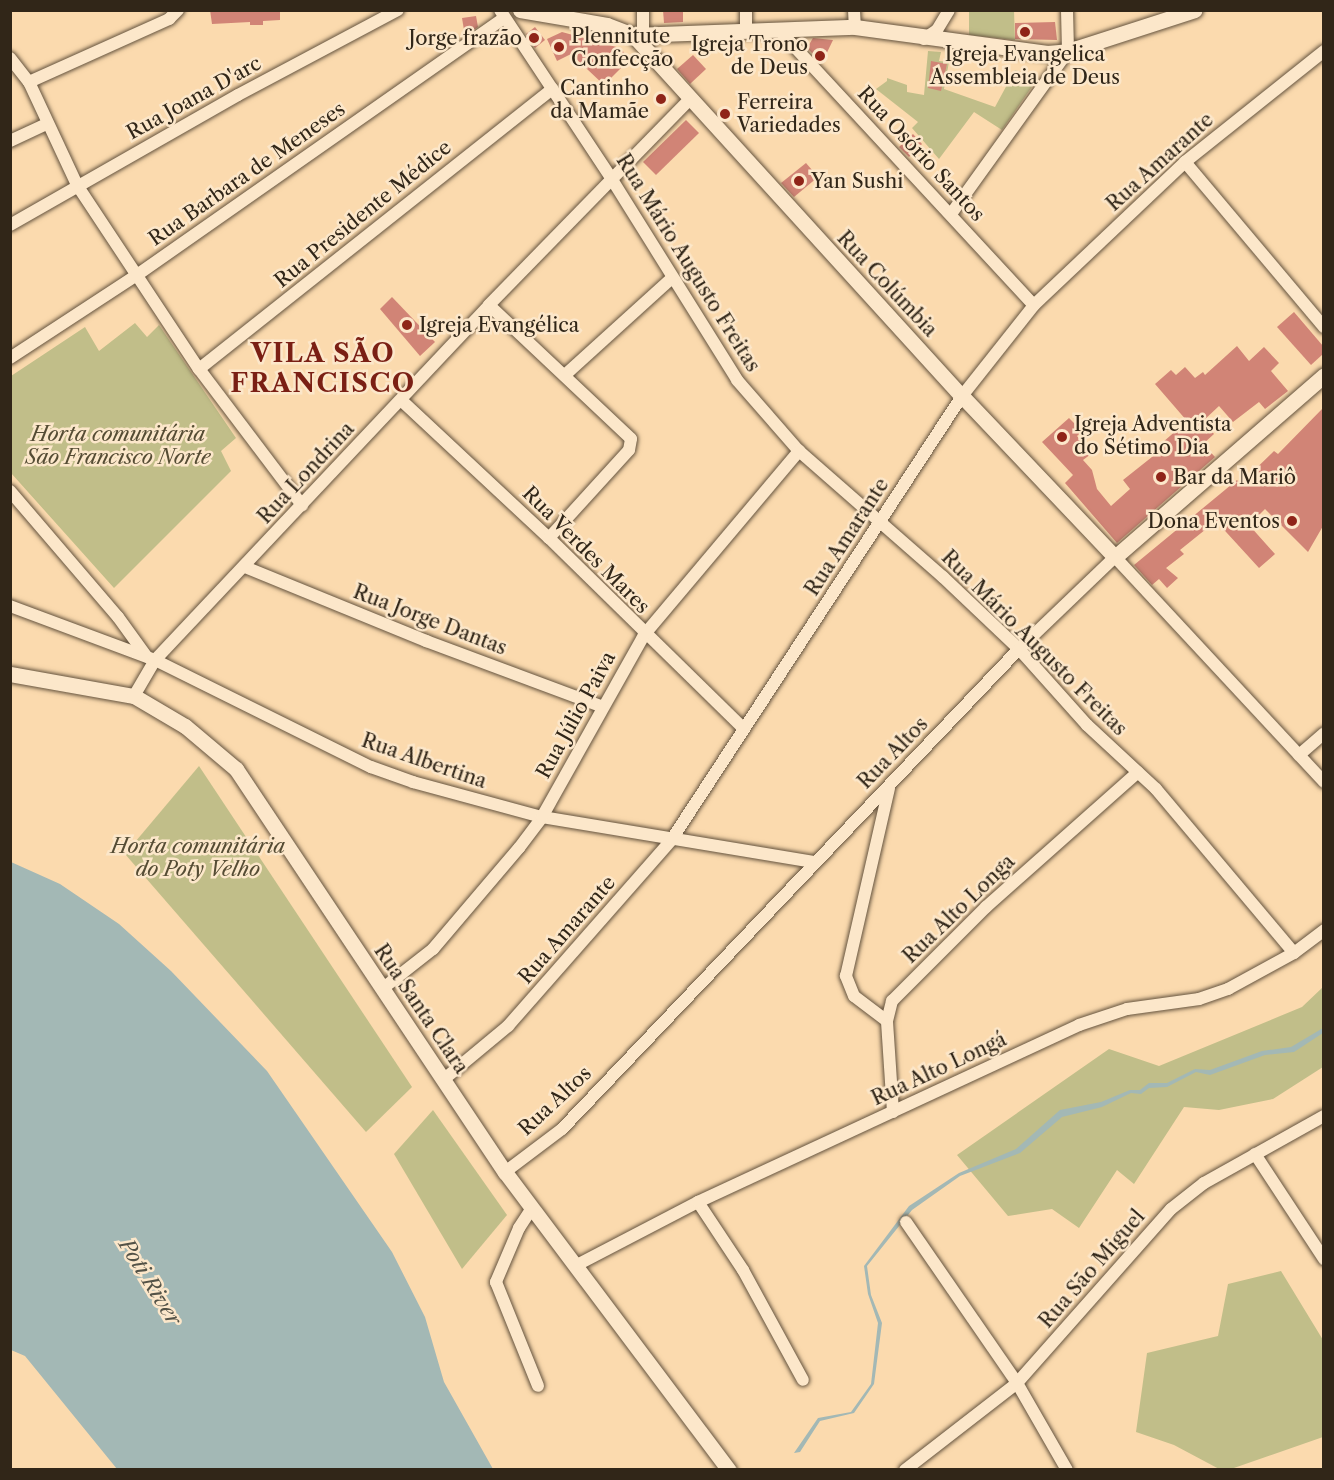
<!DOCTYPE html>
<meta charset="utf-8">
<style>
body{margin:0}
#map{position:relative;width:1334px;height:1480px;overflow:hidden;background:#fbdaae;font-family:"Libre Caslon Text",serif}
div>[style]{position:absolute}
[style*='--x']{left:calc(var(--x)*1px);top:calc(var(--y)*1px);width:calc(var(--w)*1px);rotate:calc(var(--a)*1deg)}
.green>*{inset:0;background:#c1be89}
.water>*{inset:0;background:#a3b8b5}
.building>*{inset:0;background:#d18476}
.roads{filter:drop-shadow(0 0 2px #64533e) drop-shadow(0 0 2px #64533e)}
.minor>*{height:12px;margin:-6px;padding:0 6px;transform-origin:6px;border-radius:6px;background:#fce7ca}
.tertiary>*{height:15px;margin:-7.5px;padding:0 7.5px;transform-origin:7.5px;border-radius:7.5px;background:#fce7ca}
.dots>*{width:16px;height:16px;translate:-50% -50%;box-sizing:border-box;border:3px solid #fce7ca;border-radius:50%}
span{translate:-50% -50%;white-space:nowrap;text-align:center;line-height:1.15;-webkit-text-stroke:5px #fce7ca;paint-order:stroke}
.poi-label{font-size:20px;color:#312618}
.left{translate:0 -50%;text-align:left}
.right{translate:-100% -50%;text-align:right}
.street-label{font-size:20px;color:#312618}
.park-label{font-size:20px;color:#554c34;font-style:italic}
.water-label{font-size:21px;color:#535247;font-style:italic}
.district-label{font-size:26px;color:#7a1f14;font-weight:700;letter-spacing:1.5px}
.frame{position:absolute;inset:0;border:12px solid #312618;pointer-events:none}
</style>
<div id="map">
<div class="green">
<i style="clip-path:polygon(969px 11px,1014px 11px,1015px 40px,969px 35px)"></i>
<i style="clip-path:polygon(928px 51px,941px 52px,939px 61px,949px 62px,944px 89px,995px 107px,1015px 70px,1038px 78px,1002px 130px,974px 112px,939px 159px,912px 128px,918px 122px,876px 89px,887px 81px,887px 78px,907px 85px,907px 92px,924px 95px)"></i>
<i style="clip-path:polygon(135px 323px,147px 337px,159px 325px,236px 438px,221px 451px,231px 471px,114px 588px,11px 473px,11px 376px,85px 327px,99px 351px)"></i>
<i style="clip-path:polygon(199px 766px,412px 1087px,366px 1132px,125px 854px)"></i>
<i style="clip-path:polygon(1323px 987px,1323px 1067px,1273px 1099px,1219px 1110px,1184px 1107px,1134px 1184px,1117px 1170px,1079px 1228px,1052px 1209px,1008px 1216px,957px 1155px,1109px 1049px,1159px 1066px,1302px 1007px)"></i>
<i style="clip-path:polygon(433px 1110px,507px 1215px,462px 1269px,394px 1154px)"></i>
<i style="clip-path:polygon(1281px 1271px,1323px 1340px,1323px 1437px,1231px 1469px,1221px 1470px,1174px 1445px,1136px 1432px,1147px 1353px,1218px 1336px,1228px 1284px)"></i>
</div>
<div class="water">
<i style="clip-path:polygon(11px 862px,60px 884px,119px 924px,171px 971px,267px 1071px,392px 1252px,425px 1317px,444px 1382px,493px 1469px,117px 1469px,25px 1356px,11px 1350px)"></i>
<i style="clip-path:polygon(1323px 1028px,1323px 1033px,1294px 1052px,1265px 1055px,1210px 1075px,1196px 1072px,1167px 1087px,1149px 1088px,1141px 1094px,1131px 1093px,1102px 1107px,1062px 1117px,1020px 1153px,960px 1176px,912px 1210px,867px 1266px,871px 1295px,882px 1323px,874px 1384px,854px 1413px,820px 1421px,800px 1452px,794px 1453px,818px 1418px,851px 1412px,871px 1384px,878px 1323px,868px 1294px,864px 1266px,909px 1206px,959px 1173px,1016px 1149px,1060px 1110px,1101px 1102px,1130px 1090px,1140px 1090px,1149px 1083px,1167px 1083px,1195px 1069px,1210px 1070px,1262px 1051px,1291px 1047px)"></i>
</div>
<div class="building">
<i style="clip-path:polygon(210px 10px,280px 10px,280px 20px,263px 21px,263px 25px,250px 25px,250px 22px,212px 24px)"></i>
<i style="clip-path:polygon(663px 10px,683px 10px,683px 22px,664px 23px)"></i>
<i style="clip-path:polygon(476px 16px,478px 27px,465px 36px,462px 18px)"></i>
<i style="clip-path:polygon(1055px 22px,1057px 40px,1015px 39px,1015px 23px)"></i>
<i style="clip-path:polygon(535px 27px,545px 40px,535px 48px,526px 34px)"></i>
<i style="clip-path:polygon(562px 32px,620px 48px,630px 59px,604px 85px,571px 54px,557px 61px,547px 39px)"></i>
<i style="clip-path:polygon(813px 38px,833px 40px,822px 63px,807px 48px)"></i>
<i style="clip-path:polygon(693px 55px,706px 69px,690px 84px,677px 69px)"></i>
<i style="clip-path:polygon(931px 61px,947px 64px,941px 91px,928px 88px)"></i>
<i style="clip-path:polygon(686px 120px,699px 133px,656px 175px,643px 162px)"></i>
<i style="clip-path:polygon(913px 134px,922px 144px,909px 157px,899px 147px)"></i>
<i style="clip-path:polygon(806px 163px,818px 177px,794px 197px,781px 183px)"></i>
<i style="clip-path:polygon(392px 297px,435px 342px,420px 356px,380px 309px)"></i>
<i style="clip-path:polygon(1294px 312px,1323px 346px,1323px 354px,1311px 365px,1277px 327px)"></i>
<i style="clip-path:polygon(1237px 346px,1249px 361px,1264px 347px,1279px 363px,1271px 371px,1288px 391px,1265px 409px,1259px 402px,1233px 422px,1219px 406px,1203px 421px,1214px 434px,1203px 444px,1215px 457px,1117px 543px,1065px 483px,1073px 475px,1042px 442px,1069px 418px,1082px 431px,1077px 436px,1091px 454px,1083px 460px,1092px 470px,1097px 489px,1111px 506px,1130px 489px,1123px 480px,1157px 453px,1154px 450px,1187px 421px,1155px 384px,1171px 370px,1176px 375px,1185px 367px,1195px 378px,1203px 372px,1205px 375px)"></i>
<i style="clip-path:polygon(1323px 408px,1323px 526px,1308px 552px,1265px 509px,1249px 525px,1275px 554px,1259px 568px,1216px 521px,1180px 550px,1184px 554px,1166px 568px,1178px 578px,1167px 588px,1159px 579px,1152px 585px,1134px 565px,1237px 480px,1240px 484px,1274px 451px,1278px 454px)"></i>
</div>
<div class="roads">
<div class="minor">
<i style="--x:500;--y:10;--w:201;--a:56.5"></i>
<i style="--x:611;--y:178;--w:238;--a:58"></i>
<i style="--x:737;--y:380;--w:94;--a:48.9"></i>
<i style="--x:799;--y:451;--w:191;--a:41.2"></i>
<i style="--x:943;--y:577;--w:105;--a:43.5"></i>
<i style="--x:1019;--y:649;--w:102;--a:48.2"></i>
<i style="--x:1087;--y:725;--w:94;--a:42.8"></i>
<i style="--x:1156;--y:789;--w:214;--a:49.9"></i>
<i style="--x:643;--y:10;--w:24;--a:90"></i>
<i style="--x:746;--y:10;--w:20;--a:90"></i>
<i style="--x:854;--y:10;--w:17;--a:87"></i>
<i style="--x:778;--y:29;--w:376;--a:47.2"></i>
<i style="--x:924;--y:39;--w:16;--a:-35"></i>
<i style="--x:937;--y:30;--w:23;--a:-59"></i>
<i style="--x:10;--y:58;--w:31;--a:52"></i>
<i style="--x:29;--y:82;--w:114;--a:65"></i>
<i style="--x:77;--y:185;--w:221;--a:56.5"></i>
<i style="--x:199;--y:369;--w:171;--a:52.9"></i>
<i style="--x:29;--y:82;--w:154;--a:-24.2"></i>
<i style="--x:169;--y:19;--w:13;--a:-45"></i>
<i style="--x:10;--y:141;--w:40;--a:-25"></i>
<i style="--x:1185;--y:162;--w:216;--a:49.9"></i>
<i style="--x:951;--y:214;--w:201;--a:-54.3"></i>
<i style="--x:1068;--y:51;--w:41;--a:-91.4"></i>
<i style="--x:10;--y:225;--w:262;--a:-29.7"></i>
<i style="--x:238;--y:95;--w:181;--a:-28"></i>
<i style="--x:489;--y:305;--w:195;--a:43.3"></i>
<i style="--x:631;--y:439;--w:11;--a:100"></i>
<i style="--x:629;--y:450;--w:119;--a:132.3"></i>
<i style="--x:10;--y:358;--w:152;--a:-33.2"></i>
<i style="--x:137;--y:275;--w:447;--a:-35"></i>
<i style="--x:199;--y:369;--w:451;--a:-38.4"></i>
<i style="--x:565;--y:375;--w:143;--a:-42.2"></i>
<i style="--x:401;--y:400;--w:202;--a:43"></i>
<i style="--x:549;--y:538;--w:272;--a:44.4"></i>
<i style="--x:10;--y:491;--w:166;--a:49.4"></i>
<i style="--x:118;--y:617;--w:49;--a:54.1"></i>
<i style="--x:245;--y:567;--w:196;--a:22.2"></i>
<i style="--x:426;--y:641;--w:187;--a:20.4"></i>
<i style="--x:10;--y:606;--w:155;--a:20.4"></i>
<i style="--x:155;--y:660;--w:241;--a:26.4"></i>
<i style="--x:371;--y:767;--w:45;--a:19.7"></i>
<i style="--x:413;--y:782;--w:134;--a:15.2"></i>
<i style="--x:542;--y:817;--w:277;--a:9.4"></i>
<i style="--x:134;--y:696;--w:42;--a:-59.7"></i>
<i style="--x:155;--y:660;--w:487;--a:-46.7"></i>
<i style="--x:489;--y:305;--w:286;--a:-45.7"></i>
<i style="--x:1299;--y:755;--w:33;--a:-41"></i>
<i style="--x:382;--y:989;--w:65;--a:-38.1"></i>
<i style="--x:433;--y:949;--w:133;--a:-49.6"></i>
<i style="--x:519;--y:848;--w:39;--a:-53"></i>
<i style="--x:542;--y:817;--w:209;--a:-60.7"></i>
<i style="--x:644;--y:635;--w:241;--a:-49.9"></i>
<i style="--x:887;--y:1021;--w:41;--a:-142.9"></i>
<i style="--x:854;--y:996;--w:22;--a:-112"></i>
<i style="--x:846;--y:976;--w:193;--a:-77.1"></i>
<i style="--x:443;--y:1080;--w:85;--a:-39.7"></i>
<i style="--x:508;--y:1026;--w:249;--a:-48.7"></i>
<i style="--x:672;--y:839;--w:529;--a:-56.79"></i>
<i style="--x:962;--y:396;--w:116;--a:-51.6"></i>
<i style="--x:1034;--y:305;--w:208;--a:-43.4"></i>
<i style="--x:1185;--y:162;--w:178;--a:-38.6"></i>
<i style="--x:893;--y:1112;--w:91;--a:-93.8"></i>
<i style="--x:887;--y:1021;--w:21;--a:-76"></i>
<i style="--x:892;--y:1001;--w:133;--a:-45"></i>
<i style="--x:986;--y:907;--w:203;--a:-41.6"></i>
<i style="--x:1255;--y:1154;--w:126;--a:56.7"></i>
<i style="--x:505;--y:1172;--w:71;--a:-37"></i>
<i style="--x:562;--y:1129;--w:663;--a:-46.41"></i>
<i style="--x:1019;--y:649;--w:133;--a:-43.8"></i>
<i style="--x:1115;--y:557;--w:307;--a:47.1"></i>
<i style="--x:698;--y:1202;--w:82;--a:56.5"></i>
<i style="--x:743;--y:1270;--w:125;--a:61.4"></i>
<i style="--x:532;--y:1208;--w:24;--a:123"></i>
<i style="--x:519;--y:1228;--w:59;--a:113.1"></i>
<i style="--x:496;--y:1282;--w:112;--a:68"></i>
<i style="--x:906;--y:1222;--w:196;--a:55.4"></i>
<i style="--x:1017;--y:1383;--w:100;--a:60.1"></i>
<i style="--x:575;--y:1266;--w:139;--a:-27.5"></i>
<i style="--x:698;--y:1202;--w:420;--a:-24.9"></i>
<i style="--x:1079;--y:1025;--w:51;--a:-18.4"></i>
<i style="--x:1127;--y:1009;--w:73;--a:-7.9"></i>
<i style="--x:1199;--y:999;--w:31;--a:-19"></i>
<i style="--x:1228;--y:989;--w:75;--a:-28.6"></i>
<i style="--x:1294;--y:953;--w:38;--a:-37"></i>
<i style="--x:905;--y:1470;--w:142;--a:-37.8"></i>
<i style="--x:1017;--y:1383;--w:232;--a:-48.5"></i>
<i style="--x:1171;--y:1209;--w:42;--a:-38.2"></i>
<i style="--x:1204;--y:1183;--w:137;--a:-29.2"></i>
</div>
<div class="tertiary">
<i style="--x:520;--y:10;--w:88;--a:9.8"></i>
<i style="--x:607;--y:25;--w:28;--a:21"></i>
<i style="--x:633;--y:35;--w:488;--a:47.7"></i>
<i style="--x:962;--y:396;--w:222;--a:46.5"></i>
<i style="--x:1115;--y:557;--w:277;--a:-41"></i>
<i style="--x:633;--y:35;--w:222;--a:-2.1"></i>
<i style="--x:855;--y:27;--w:194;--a:7.7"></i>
<i style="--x:1047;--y:53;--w:21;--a:-5"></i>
<i style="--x:1068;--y:51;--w:133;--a:-17.9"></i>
<i style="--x:10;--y:674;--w:126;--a:10.1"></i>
<i style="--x:134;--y:696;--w:59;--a:30.5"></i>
<i style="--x:185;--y:726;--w:67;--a:40.1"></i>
<i style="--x:236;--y:769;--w:485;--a:56.3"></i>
<i style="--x:505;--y:1172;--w:373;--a:53.1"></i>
</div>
</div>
<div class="dots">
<i style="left:1025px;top:32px;background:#8f2418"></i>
<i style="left:534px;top:38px;background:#8f2418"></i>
<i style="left:559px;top:47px;background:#8f2418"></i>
<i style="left:820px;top:56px;background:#8f2418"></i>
<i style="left:661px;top:99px;background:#8f2418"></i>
<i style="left:725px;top:114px;background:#8f2418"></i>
<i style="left:799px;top:181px;background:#8f2418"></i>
<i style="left:407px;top:325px;background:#8f2418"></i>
<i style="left:1062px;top:437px;background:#8f2418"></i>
<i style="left:1161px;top:477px;background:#8f2418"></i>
<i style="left:1292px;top:521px;background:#8f2418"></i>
</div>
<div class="poi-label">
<span class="left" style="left:571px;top:48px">Plennitute<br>Confecção</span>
<span class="right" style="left:522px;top:38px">Jorge frazão</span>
<span class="right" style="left:808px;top:56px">Igreja Trono<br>de Deus</span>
<span style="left:1025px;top:66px">Igreja Evangelica<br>Assembleia de Deus</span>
<span class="right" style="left:649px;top:100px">Cantinho<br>da Mamãe</span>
<span class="left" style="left:737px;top:114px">Ferreira<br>Variedades</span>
<span class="left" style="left:811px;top:181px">Yan Sushi</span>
<span class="left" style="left:419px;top:325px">Igreja Evangélica</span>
<span class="left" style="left:1074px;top:436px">Igreja Adventista<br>do Sétimo Dia</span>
<span class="left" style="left:1173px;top:477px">Bar da Mariô</span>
<span class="right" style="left:1280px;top:521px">Dona Eventos</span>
</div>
<div class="street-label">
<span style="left:194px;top:98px;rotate:-29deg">Rua Joana D'arc</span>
<span style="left:921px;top:154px;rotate:47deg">Rua Osório Santos</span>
<span style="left:1160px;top:162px;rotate:-42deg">Rua Amarante</span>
<span style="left:247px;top:174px;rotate:-35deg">Rua Barbara de Meneses</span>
<span style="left:363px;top:214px;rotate:-39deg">Rua Presidente Médice</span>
<span style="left:688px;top:263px;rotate:58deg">Rua Mário Augusto Freitas</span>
<span style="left:887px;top:284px;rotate:47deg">Rua Colúmbia</span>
<span style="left:306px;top:473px;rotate:-47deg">Rua Londrina</span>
<span style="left:847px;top:537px;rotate:-57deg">Rua Amarante</span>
<span style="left:586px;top:550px;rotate:45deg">Rua Verdes Mares</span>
<span style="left:430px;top:620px;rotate:21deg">Rua Jorge Dantas</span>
<span style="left:1034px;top:643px;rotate:45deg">Rua Mário Augusto Freitas</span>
<span style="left:576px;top:715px;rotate:-61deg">Rua Júlio Paiva</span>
<span style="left:893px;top:753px;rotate:-46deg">Rua Altos</span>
<span style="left:424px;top:761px;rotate:19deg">Rua Albertina</span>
<span style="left:959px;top:909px;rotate:-44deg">Rua Alto Longa</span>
<span style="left:567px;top:930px;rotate:-49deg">Rua Amarante</span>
<span style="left:421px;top:1009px;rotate:56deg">Rua Santa Clara</span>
<span style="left:939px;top:1069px;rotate:-25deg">Rua Alto Longá</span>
<span style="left:555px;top:1101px;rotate:-43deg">Rua Altos</span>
<span style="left:1092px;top:1269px;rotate:-49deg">Rua São Miguel</span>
</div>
<div class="park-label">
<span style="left:118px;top:446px">Horta comunitária<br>São Francisco Norte</span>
<span style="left:198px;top:858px">Horta comunitária<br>do Poty Velho</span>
</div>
<div class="water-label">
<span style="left:150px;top:1282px;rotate:58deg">Poti River</span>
</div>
<div class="district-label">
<span style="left:323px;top:369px">VILA SÃO<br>FRANCISCO</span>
</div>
<div class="frame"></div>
</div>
